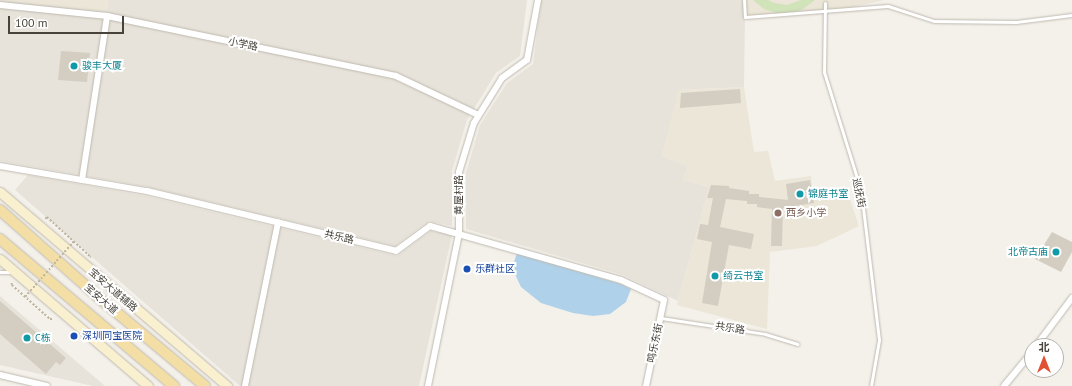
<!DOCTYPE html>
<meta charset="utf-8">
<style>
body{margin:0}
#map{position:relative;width:1072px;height:386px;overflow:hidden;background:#f4f1eb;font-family:"PT Sans","Noto Sans SC",sans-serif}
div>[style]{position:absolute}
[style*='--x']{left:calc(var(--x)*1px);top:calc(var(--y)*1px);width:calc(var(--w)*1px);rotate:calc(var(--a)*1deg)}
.residential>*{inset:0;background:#e7e3da}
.education>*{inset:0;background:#ebe6d7}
.green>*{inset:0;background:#d0e3b9}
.water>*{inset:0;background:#afd1e9}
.building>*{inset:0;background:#d4cdc2}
.path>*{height:1.5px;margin-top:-0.75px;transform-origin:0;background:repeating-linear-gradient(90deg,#bfb5a2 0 2px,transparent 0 4px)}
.roads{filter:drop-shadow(0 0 1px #bfb9af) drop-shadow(0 0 1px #bfb9af)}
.service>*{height:3px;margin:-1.5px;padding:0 1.5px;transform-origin:1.5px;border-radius:1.5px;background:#fff}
.minor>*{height:6px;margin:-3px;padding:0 3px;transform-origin:3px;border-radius:3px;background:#fff}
.secondary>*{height:9px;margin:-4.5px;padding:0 4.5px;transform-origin:4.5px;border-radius:4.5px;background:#f9f0d0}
.primary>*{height:10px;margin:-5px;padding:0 5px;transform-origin:5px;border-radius:5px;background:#f3dea5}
.path-bridge>*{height:1.5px;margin-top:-0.75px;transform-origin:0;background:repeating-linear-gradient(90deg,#bfb5a2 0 2px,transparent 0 4px)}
.dots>*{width:11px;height:11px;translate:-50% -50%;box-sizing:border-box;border:2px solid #fff;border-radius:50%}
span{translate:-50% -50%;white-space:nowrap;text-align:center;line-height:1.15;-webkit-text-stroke:4px #fff;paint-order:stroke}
.street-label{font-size:10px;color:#47423a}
.culture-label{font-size:10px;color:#0d838f}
.left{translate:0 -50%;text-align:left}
.right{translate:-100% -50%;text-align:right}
.education-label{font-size:10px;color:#785e54}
.transit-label{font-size:10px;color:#164399}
.north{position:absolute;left:1024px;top:338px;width:40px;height:40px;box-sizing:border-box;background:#fff;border:1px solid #b5b3b0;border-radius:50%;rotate:0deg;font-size:11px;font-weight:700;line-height:16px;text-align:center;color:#47423a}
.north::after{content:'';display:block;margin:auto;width:14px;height:18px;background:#e25034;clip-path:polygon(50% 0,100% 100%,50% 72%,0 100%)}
.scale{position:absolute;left:8px;top:16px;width:116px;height:18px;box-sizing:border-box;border:2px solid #47423a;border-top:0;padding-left:5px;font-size:12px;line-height:14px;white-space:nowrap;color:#47423a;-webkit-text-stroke:3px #fff;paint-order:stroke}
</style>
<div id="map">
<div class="residential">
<i style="clip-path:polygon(0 0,527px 0,520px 56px,496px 73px,467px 120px,452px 171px,452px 226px,429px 221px,395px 246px,148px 187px,0 161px)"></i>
<i style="clip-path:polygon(541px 0,744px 0,745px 17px,744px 87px,679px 90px,662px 156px,688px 166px,683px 180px,709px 187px,678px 301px,623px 275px,466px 229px,466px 173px,480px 125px,507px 83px,533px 64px)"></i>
<i style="clip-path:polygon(28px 175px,146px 196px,397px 256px,431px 231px,452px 235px,419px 386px,240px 386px,15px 190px)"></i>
<i style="clip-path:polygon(0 296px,105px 386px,93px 386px,0 365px)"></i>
</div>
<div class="education">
<i style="clip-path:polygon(0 0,109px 0,107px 12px)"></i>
<i style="clip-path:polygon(744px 0,884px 0,835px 11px,745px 17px)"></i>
<i style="clip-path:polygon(744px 87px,754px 152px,768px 151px,775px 181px,811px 176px,813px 194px,831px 188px,835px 199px,849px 196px,859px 226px,817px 246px,770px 252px,767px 329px,677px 305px,709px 187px,683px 180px,688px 166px,662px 156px,678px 90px)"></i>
</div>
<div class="green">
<i style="clip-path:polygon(753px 0,768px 0,774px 3px,787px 5px,801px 0,815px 0,803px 9px,796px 12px,779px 14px,764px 9px)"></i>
</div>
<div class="water">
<i style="clip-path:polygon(517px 253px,621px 284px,631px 289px,626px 302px,610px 314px,593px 316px,573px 313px,541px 303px,521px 287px,515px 274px,514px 262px)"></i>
</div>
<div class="building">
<i style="clip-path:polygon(61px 51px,90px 53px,87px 82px,58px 80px)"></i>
<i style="clip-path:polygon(740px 89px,741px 103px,680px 108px,681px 93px)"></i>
<i style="clip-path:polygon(810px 180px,814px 203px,783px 208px,782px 246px,771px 246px,772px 209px,757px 207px,757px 204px,747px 204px,747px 201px,726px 199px,720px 227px,754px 234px,751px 249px,729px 245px,718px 306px,702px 303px,712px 242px,697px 239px,700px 224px,708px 225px,713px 198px,707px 198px,711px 185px,729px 186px,729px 188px,749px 191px,749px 194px,759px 194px,759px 197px,788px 200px,786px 184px)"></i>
<i style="clip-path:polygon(1052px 232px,1072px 242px,1072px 252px,1061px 272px,1035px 259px)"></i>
<i style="clip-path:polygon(0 301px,66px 358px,60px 365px,56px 362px,46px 374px,0 334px)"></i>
</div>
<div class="path">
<i style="--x:45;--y:219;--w:3;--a:-45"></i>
<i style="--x:47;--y:217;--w:59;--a:42.3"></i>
<i style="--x:91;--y:257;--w:1;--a:135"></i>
<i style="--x:12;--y:283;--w:2;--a:90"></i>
<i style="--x:12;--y:285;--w:51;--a:41.8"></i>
<i style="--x:50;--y:319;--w:2;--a:0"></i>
</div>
<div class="roads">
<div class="service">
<i style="--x:744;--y:0;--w:17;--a:87"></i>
<i style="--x:745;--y:17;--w:143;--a:-4.4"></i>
<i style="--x:888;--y:6;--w:48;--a:18.1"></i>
<i style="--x:934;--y:21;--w:82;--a:0.7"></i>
<i style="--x:1016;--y:22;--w:56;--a:-7.1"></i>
<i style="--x:825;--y:3;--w:69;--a:90.8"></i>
<i style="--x:824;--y:72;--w:125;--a:72.7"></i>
<i style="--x:861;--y:191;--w:150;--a:83.1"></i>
<i style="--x:879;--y:340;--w:47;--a:99.9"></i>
<i style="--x:0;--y:272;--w:12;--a:0"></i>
<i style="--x:661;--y:318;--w:105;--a:8.7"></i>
<i style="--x:765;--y:334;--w:34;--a:17"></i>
</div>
<div class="minor">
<i style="--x:0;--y:5;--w:108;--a:5.9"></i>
<i style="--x:107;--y:16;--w:295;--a:11.7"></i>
<i style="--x:396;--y:76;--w:91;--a:25.4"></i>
<i style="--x:0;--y:166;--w:149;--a:9.7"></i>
<i style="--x:147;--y:191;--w:256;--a:13.5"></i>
<i style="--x:396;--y:251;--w:42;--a:-36.3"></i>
<i style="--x:430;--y:226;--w:198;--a:15.8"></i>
<i style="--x:621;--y:280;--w:47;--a:24.9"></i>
<i style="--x:664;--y:300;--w:88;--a:101.8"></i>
<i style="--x:82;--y:180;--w:166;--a:-81.3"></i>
<i style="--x:1036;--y:346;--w:60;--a:-53.1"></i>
<i style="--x:0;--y:375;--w:48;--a:13.2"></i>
<i style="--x:245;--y:386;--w:167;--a:-78.6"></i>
<i style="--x:428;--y:386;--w:155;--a:-78.5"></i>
<i style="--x:459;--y:234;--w:62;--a:-90"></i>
<i style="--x:459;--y:172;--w:51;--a:-73"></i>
<i style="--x:474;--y:123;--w:53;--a:-58.1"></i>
<i style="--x:502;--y:78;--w:31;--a:-36"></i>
<i style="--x:527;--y:60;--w:61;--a:-79.6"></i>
<i style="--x:1004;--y:386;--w:44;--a:-50.5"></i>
</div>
<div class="secondary">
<i style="--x:0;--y:192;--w:299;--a:40.5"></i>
<i style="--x:0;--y:259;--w:195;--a:40.6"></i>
</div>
<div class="primary">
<i style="--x:0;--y:210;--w:137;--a:41.5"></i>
<i style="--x:103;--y:301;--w:133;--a:39.8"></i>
<i style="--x:0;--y:239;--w:228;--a:40.2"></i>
</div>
</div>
<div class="path-bridge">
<i style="--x:25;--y:297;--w:74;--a:-48.8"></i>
</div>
<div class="dots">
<i style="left:74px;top:66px;background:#0f9aa8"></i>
<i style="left:800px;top:194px;background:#0f9aa8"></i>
<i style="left:778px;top:213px;background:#8d6e63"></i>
<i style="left:1056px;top:252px;background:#0f9aa8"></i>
<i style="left:467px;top:269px;background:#1a4fb4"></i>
<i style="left:715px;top:276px;background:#0f9aa8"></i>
<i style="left:74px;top:336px;background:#1a4fb4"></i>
<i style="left:27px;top:338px;background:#0f9aa8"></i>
</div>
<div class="street-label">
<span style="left:243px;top:44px;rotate:12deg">小学路</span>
<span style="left:859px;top:193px;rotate:78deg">巡抚街</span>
<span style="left:459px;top:195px;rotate:-90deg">黄屋村路</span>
<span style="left:339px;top:237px;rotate:13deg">共乐路</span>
<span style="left:113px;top:290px;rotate:41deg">宝安大道辅路</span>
<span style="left:101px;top:299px;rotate:41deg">宝安大道</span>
<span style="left:730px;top:328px;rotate:9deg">共乐路</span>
<span style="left:655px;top:343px;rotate:-78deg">鸣乐东街</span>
</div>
<div class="culture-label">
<span class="left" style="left:82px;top:66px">骏丰大厦</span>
<span class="left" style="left:808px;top:194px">锦庭书室</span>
<span class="right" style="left:1048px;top:252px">北帝古庙</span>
<span class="left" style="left:723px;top:276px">绮云书室</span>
<span class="left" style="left:35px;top:338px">C栋</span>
</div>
<div class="education-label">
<span class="left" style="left:786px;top:213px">西乡小学</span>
</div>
<div class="transit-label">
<span class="left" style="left:475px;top:269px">乐群社区</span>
<span class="left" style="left:82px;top:336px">深圳同宝医院</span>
</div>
<div class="north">北</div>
<div class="scale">100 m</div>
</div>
